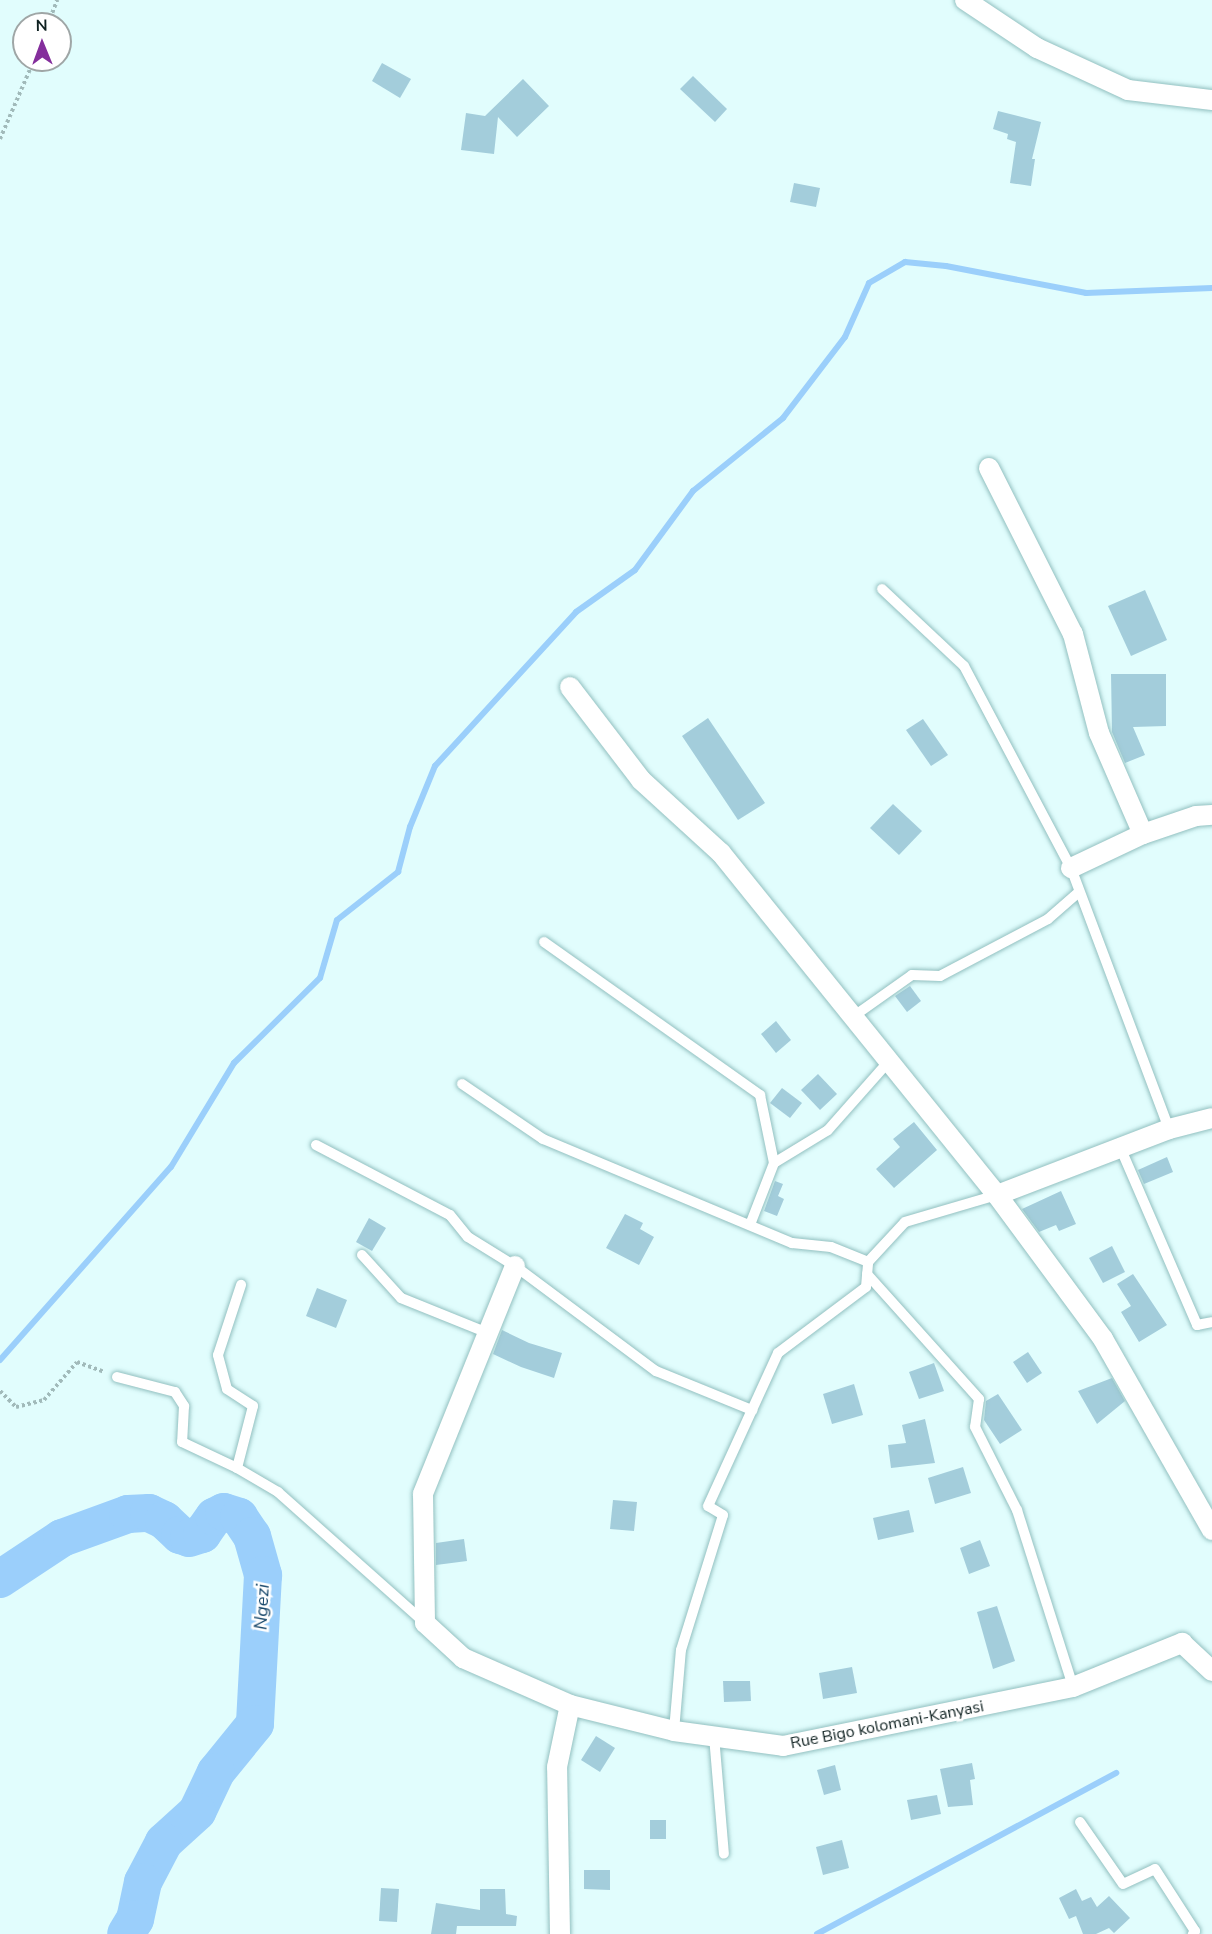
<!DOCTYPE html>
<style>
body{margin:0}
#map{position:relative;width:1212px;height:1934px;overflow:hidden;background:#e1fdfd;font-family:"Nunito Sans",sans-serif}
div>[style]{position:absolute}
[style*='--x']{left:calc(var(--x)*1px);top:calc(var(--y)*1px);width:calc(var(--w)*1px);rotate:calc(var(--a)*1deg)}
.stream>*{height:6px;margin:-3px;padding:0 3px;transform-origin:3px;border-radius:3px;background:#9bcffb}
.river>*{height:38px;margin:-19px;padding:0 19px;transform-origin:19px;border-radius:19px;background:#9bcffb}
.building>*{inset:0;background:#a3cddb}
.path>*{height:4px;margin-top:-2px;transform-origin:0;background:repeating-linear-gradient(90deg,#a1baba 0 3px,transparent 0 6px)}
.roads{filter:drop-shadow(0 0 2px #92c0c0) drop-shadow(0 0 2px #92c0c0)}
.lane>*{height:10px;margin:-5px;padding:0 5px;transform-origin:5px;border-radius:5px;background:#fff}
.street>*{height:20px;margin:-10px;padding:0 10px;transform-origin:10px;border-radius:10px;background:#fff}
span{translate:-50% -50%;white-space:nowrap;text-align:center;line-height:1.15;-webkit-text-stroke:5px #fff;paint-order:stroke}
.street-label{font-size:16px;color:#0e2020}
.water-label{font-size:18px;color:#134468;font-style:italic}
.north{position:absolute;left:12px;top:12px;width:60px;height:60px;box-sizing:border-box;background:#fff;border:2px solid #9fa6a6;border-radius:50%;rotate:359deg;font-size:16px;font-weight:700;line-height:24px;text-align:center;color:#0e2020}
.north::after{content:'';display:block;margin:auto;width:21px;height:27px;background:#842e9c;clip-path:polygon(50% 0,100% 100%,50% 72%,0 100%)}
</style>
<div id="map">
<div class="stream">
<i style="--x:0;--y:1360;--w:258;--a:-48.5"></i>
<i style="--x:171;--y:1167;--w:122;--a:-58.8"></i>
<i style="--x:234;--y:1063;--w:121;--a:-44.7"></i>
<i style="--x:320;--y:978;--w:60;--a:-73.7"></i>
<i style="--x:337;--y:920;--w:78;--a:-38.2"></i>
<i style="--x:398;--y:872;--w:47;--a:-75.1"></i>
<i style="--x:410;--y:827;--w:66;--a:-67.7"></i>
<i style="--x:435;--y:766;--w:209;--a:-47.5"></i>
<i style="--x:576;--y:612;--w:72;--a:-35.4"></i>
<i style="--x:635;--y:570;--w:98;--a:-53.7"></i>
<i style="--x:693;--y:491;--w:116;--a:-39"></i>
<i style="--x:783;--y:418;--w:102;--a:-52.6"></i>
<i style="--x:845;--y:337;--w:59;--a:-66"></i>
<i style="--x:869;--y:283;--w:42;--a:-30.3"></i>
<i style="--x:905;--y:262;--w:41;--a:5.6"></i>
<i style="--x:946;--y:266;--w:143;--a:10.9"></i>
<i style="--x:1086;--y:293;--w:126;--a:-2.3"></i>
<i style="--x:817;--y:1934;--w:340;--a:-28.3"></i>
</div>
<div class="river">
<i style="--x:0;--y:1579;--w:74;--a:-33.5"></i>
<i style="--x:62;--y:1538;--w:70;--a:-20"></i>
<i style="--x:128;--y:1514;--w:21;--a:-3"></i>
<i style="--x:149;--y:1513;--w:17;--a:25"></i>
<i style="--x:164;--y:1520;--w:22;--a:43"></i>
<i style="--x:180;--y:1535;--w:9;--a:18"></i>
<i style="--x:189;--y:1538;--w:14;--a:-17"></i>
<i style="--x:202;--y:1534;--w:21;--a:-55"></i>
<i style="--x:214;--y:1517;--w:11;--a:-27"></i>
<i style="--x:224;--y:1512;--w:16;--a:18"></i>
<i style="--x:239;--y:1517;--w:23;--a:56"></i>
<i style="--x:252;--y:1536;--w:41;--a:74.2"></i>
<i style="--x:263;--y:1575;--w:149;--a:93.1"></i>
<i style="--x:255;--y:1724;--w:62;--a:129.1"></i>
<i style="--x:216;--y:1772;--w:44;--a:115.4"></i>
<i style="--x:197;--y:1812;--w:45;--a:137.7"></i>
<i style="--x:164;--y:1842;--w:45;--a:117.7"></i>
<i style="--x:143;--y:1882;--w:38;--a:102"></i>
<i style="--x:135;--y:1919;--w:17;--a:121"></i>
</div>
<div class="building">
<i style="clip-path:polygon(382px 63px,411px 79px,400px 98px,372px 81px)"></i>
<i style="clip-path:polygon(693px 76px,727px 109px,715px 122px,680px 89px)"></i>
<i style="clip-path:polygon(523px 79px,549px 106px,517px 137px,498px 117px,494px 154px,461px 150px,466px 113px,485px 116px)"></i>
<i style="clip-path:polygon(998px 111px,1041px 122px,1032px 159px,1035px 159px,1031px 186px,1010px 183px,1016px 142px,1007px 139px,1008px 134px,993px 129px)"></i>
<i style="clip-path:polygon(794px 183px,820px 188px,816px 207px,790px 202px)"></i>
<i style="clip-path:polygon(1145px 590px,1167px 640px,1131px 656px,1108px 606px)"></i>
<i style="clip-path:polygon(1111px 674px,1166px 674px,1166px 726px,1133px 727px,1145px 755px,1125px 763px,1112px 732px)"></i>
<i style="clip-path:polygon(708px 718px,765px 803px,738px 820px,682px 736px)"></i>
<i style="clip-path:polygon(923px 719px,948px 755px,931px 766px,906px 730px)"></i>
<i style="clip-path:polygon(893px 804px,922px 831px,899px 855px,870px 828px)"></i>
<i style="clip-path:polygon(910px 986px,921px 1001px,907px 1012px,895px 996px)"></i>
<i style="clip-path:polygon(776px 1021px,791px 1040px,776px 1053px,761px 1034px)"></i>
<i style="clip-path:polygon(818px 1074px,837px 1094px,820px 1110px,801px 1090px)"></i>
<i style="clip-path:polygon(782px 1088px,802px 1103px,790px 1118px,770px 1103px)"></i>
<i style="clip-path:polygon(914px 1122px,937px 1150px,894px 1188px,876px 1169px,900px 1147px,893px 1139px)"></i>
<i style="clip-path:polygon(1167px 1157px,1173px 1172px,1144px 1184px,1138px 1170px)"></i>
<i style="clip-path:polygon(775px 1181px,783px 1184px,778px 1196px,784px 1199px,777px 1216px,764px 1211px)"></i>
<i style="clip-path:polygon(1061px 1191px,1076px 1224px,1059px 1231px,1056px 1225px,1039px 1232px,1022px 1209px)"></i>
<i style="clip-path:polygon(625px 1214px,643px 1223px,640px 1229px,654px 1237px,639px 1265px,606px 1248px)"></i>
<i style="clip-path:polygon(369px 1218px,386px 1228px,372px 1251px,356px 1242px)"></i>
<i style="clip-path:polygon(1112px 1246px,1125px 1272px,1103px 1283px,1089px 1258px)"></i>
<i style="clip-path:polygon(1133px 1274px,1167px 1325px,1139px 1342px,1121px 1312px,1131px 1306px,1117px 1284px)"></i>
<i style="clip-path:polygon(317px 1288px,347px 1300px,336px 1328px,306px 1316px)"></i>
<i style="clip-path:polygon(502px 1330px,529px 1343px,562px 1353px,554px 1378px,521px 1367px,493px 1354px)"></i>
<i style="clip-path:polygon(1028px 1352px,1042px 1373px,1027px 1383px,1013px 1362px)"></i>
<i style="clip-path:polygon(934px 1363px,944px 1391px,919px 1399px,909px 1372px)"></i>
<i style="clip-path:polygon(1112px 1378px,1125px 1401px,1097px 1424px,1078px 1391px)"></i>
<i style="clip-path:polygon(854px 1384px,863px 1415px,832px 1424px,823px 1394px)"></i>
<i style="clip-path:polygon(998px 1394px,1022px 1430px,1000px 1444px,984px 1420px,986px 1401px)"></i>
<i style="clip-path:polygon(925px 1419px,935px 1463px,891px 1468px,888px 1445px,906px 1443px,902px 1425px)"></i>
<i style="clip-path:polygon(963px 1467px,971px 1493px,935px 1504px,928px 1478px)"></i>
<i style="clip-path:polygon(613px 1500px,637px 1502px,634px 1531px,610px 1529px)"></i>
<i style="clip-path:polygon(909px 1510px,914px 1532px,878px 1540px,873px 1518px)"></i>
<i style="clip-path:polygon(464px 1539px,467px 1561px,436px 1565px,436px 1543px)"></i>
<i style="clip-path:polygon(980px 1540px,990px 1566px,969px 1574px,960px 1548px)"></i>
<i style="clip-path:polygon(997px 1606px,1015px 1661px,993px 1669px,977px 1612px)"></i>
<i style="clip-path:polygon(852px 1667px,857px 1693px,823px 1699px,819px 1673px)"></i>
<i style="clip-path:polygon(723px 1681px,750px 1681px,751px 1701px,724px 1702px)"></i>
<i style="clip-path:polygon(596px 1736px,615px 1748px,600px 1772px,581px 1760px)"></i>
<i style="clip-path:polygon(972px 1763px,975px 1779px,970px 1780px,973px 1805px,948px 1807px,940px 1769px)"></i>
<i style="clip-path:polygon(835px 1765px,841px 1790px,824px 1795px,817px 1770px)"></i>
<i style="clip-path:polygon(937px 1795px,941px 1814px,911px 1820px,907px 1800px)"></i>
<i style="clip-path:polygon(650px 1820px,666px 1820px,666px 1839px,650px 1839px)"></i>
<i style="clip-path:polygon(842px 1840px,849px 1868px,823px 1875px,816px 1847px)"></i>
<i style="clip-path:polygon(584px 1870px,610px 1870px,610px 1890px,584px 1889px)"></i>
<i style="clip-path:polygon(381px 1888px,399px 1889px,397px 1922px,379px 1921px)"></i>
<i style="clip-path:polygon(480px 1889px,505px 1889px,506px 1914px,517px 1916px,516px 1926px,457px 1926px,456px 1934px,431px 1934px,436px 1903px,480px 1910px)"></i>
<i style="clip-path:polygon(1076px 1889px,1082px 1901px,1091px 1897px,1097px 1907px,1109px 1896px,1130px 1918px,1114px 1933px,1109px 1928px,1096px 1934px,1083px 1934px,1076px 1916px,1069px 1919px,1059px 1898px)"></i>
</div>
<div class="path">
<i style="--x:48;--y:24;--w:26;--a:-69"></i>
<i style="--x:0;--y:139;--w:86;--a:-66.7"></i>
<i style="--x:0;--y:1391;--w:23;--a:45"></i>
<i style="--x:16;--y:1407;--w:29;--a:-14"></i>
<i style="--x:44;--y:1400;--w:50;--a:-49"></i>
<i style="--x:77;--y:1362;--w:29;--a:20"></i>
</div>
<div class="roads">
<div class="lane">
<i style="--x:882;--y:589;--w:112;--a:43.2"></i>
<i style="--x:964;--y:666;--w:229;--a:62.1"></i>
<i style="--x:1071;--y:868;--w:279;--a:69.4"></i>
<i style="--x:544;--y:942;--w:265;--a:35.3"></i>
<i style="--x:760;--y:1095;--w:69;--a:78.4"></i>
<i style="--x:774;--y:1163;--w:66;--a:111.2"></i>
<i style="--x:854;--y:1016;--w:71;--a:-35.3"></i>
<i style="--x:912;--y:975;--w:28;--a:2"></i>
<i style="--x:940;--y:976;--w:122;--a:-27.8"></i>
<i style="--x:1048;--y:919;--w:41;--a:-41.1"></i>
<i style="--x:462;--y:1084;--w:98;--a:34.2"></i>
<i style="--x:543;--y:1139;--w:270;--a:22.7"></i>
<i style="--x:792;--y:1243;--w:39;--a:6"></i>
<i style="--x:831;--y:1247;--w:40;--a:22"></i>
<i style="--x:316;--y:1145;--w:151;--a:27.6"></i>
<i style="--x:450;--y:1215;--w:28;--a:51"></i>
<i style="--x:468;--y:1237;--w:55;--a:31.7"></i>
<i style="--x:515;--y:1266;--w:176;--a:36.7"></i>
<i style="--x:656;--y:1371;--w:104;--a:22.1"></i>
<i style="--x:1120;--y:1147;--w:194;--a:66.6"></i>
<i style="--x:1197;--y:1325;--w:15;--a:-11"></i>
<i style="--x:774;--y:1163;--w:63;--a:-31.4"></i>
<i style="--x:828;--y:1130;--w:94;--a:-48.5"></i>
<i style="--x:362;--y:1255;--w:58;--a:47.8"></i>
<i style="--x:401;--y:1298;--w:94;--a:21.9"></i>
<i style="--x:867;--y:1274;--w:168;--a:48.1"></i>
<i style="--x:979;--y:1399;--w:28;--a:98"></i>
<i style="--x:975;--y:1427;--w:93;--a:63.2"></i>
<i style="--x:1017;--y:1510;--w:186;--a:72.4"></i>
<i style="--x:117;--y:1377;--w:60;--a:14.5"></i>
<i style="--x:175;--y:1392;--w:17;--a:57"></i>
<i style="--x:184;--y:1406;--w:36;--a:93"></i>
<i style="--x:182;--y:1442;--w:61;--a:25.3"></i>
<i style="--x:237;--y:1468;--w:48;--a:30.3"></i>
<i style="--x:278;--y:1492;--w:195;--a:41.7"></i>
<i style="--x:237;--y:1468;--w:64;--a:-75.5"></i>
<i style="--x:253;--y:1406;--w:31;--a:-147"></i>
<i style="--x:227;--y:1389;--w:35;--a:-105"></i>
<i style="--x:218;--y:1355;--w:74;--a:-71.8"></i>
<i style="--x:674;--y:1731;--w:81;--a:-85.1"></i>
<i style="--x:681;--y:1650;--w:141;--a:-72.7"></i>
<i style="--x:723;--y:1515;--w:17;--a:-149"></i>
<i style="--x:708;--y:1506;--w:168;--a:-65.4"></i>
<i style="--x:778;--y:1353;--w:110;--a:-36.9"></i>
<i style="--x:866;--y:1287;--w:25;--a:-85"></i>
<i style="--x:868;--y:1262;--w:54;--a:-47.2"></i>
<i style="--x:905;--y:1222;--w:96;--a:-16.4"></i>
<i style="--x:714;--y:1736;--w:118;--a:85.2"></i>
<i style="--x:1080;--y:1822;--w:75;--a:55.3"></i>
<i style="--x:1123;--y:1884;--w:35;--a:-25"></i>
<i style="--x:1155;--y:1869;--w:74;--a:57.2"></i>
<i style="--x:1195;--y:1931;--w:4;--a:124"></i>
</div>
<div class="street">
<i style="--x:965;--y:0;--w:87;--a:33.7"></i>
<i style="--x:1037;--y:48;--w:100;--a:24.8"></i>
<i style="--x:1128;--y:90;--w:85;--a:6.8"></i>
<i style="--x:989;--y:468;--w:186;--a:63.2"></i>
<i style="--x:1073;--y:634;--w:102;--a:75.3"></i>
<i style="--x:1099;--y:733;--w:110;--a:66.5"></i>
<i style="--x:570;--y:687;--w:117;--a:52.6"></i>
<i style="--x:641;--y:780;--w:108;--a:42.4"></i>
<i style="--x:721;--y:853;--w:439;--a:51.1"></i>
<i style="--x:997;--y:1195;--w:179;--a:53.6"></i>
<i style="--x:1103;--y:1339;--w:220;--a:60.3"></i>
<i style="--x:1071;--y:868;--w:80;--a:-25.3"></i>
<i style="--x:1143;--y:834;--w:56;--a:-18.8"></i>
<i style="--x:1196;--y:816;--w:16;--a:-4"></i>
<i style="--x:997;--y:1195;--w:184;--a:-21"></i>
<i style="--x:1169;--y:1129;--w:44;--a:-14.3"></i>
<i style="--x:515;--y:1266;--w:246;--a:112"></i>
<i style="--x:423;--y:1494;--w:129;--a:89.1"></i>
<i style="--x:425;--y:1623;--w:52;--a:42.6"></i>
<i style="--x:463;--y:1658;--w:117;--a:23.7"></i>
<i style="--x:570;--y:1705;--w:107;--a:14"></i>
<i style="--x:674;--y:1731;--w:110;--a:7.8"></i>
<i style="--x:783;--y:1746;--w:296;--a:-11.5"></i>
<i style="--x:1073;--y:1687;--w:118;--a:-22"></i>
<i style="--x:1182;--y:1643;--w:41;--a:43"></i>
<i style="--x:560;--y:1934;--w:167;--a:-91"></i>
<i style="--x:557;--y:1767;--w:63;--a:-78.2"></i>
</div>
</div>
<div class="street-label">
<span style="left:887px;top:1725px;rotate:-11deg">Rue Bigo kolomani-Kanyasi</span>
</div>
<div class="water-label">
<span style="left:262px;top:1607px;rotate:-87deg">Ngezi</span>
</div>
<div class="north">N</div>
</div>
